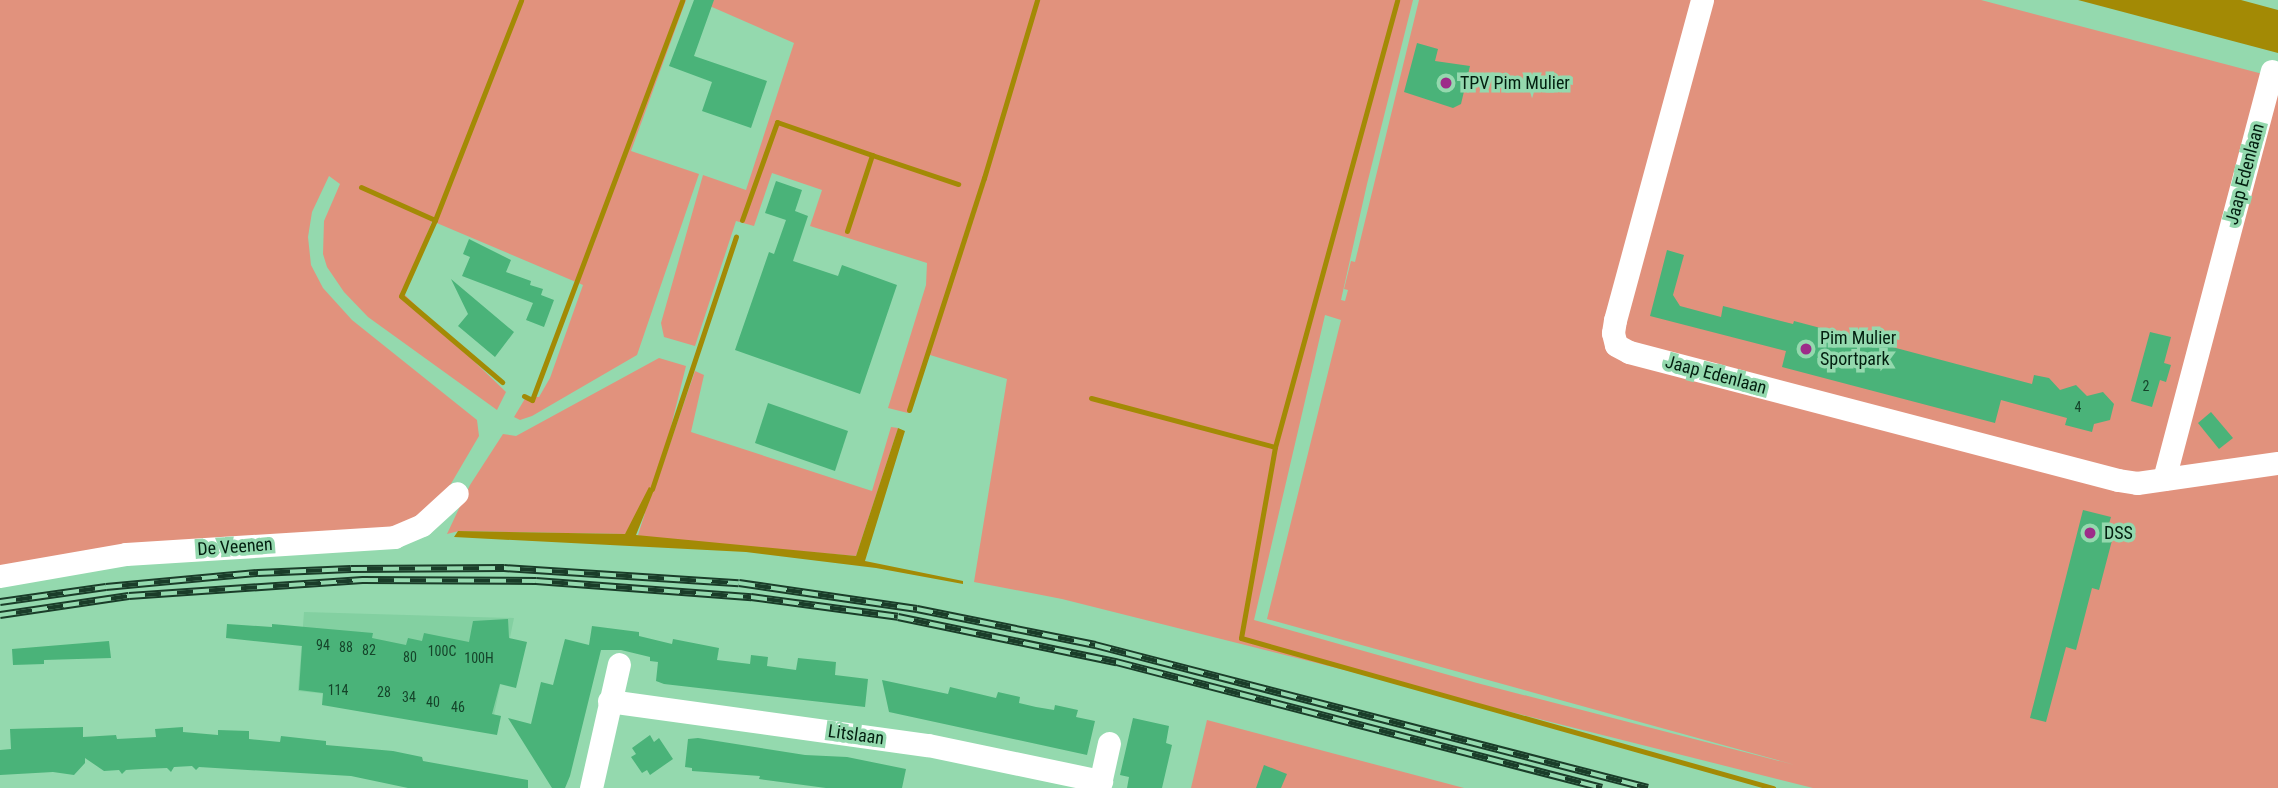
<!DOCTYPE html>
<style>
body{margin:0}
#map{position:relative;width:2278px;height:788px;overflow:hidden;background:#94d9ae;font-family:"Roboto Condensed",sans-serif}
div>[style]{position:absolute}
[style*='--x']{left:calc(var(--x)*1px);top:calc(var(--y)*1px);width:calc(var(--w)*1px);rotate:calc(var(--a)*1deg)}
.built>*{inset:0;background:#83d0a1}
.green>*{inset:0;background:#e1927d}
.water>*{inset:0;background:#a38a05}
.stream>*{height:5px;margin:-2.5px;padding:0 2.5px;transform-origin:2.5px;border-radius:2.5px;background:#a38a05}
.building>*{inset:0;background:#4ab379}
.street>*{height:23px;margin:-11.5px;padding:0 11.5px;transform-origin:11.5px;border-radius:11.5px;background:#fff}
.rail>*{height:8px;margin-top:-4px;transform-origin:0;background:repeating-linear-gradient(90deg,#94d9ae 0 16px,#1a3d29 0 32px);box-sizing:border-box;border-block:2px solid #1a3d29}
.dots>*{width:19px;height:19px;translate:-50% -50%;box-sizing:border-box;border:4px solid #94d9ae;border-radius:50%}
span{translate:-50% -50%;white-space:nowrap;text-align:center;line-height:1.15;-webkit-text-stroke:7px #94d9ae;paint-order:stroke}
.number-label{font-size:14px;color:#15442a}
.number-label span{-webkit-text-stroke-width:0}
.poi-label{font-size:18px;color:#031f10}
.left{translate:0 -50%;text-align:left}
.street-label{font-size:18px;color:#031f10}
</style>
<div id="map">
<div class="built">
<i style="clip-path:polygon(304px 612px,514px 618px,493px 720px,365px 698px,298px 691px)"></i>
</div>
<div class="green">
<i style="clip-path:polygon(0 0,686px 0,631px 151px,699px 174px,637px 355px,532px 416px,520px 420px,514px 417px,526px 397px,539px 397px,550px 378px,583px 285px,432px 221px,404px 294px,506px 392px,497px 410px,368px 317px,344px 292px,327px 267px,323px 254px,324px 221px,340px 184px,329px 176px,312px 212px,308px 237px,311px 265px,323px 288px,352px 320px,477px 420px,479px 436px,435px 511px,397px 530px,0 568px)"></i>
<i style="clip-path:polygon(evenodd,696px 0,1413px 0,1367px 184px,1341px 300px,1345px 301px,1348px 290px,1344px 289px,1351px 261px,1355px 262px,1419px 0,1981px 0,2278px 78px,2278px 788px,1813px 788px,1062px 599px,974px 582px,1007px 379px,927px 354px,908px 413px,888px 408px,926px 285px,927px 263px,810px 226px,822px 190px,772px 173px,754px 226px,736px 221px,695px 346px,664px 337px,661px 323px,703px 175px,746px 190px,794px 43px,696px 0,1325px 315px,1341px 320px,1267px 619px,1795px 765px,1477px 683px,1254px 620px,1325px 315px)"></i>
<i style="clip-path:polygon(659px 358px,686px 366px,658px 479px,695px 371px,704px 375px,691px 432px,872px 491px,891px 427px,898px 428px,856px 556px,646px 538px,638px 535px,645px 513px,625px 534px,459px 531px,447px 534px,470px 485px,503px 434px,516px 436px)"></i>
<i style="clip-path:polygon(1207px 720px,1464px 788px,1191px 788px)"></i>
</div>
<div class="water">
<i style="clip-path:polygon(2078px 0,2241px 0,2278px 10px,2278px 53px)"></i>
<i style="clip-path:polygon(898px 428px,905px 431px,865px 561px,963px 581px,963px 584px,876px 568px,746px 552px,454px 537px,458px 531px,625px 534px,649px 487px,654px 490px,636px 535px,856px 556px)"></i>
</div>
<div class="stream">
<i style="--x:361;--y:187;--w:81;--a:24"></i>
<i style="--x:435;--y:220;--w:83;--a:114.1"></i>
<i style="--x:401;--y:296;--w:133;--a:40.4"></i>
<i style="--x:435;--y:220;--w:236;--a:-68.6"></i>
<i style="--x:742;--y:220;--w:104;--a:-70.3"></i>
<i style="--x:777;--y:122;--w:101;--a:19.2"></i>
<i style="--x:847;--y:231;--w:80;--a:-71.8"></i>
<i style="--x:872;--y:155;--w:91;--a:18.6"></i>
<i style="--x:524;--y:396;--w:9;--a:27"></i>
<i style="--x:532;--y:400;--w:427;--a:-69.4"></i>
<i style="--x:1091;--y:398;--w:190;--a:14.9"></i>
<i style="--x:1275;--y:447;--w:463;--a:-74.7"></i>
<i style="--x:909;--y:410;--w:244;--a:-72.1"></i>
<i style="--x:984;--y:178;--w:186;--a:-73.4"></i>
<i style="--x:1275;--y:447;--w:194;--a:100.1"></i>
<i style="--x:1241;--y:638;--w:553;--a:15.75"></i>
<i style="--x:652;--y:489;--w:266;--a:-71.6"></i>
</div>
<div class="building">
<i style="clip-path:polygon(694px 0,714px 0,694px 56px,767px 81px,751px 128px,702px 111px,712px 82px,669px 66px)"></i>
<i style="clip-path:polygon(1417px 43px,1438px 49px,1435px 61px,1470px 66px,1461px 104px,1453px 108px,1404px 92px)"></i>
<i style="clip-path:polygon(776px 181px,802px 190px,795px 211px,808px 216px,793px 261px,838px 276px,842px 265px,897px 285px,860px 394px,735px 350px,769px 252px,774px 254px,786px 220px,765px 213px)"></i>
<i style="clip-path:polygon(469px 239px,511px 260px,506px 272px,531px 281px,530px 285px,543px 289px,541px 295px,554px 300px,544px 327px,526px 320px,533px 303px,462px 276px,470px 257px,463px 254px)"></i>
<i style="clip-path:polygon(1667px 250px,1684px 255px,1673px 295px,1680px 306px,1721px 317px,1723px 306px,1793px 324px,1794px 321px,2032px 384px,2034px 375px,2049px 378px,2060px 390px,2076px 385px,2087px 396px,2103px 392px,2114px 404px,2110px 420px,2094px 424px,2092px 432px,2065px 425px,2067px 418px,2001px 400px,1995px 423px,1782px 367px,1786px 351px,1650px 316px)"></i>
<i style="clip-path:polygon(451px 279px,514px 332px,495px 357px,458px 326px,468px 314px)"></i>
<i style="clip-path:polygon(2150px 332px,2171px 337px,2164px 363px,2171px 365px,2166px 382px,2160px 380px,2152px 407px,2131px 401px)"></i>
<i style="clip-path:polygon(768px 403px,848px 431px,835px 471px,755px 443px)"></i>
<i style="clip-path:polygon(2211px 412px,2233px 438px,2219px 449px,2198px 423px)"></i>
<i style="clip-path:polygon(2083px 510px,2111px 517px,2108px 527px,2115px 529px,2099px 590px,2092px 588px,2076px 650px,2066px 647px,2046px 722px,2030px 718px)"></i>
<i style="clip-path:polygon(508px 619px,509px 638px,527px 642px,516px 688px,500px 684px,492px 714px,501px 716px,497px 735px,322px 705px,323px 693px,299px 690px,302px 646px,226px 638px,227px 624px,272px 627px,272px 624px,373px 633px,372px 638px,406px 645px,408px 638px,422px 641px,424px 633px,469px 642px,473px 621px)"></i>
<i style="clip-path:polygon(592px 626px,639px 632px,639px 636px,672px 644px,673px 639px,719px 648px,717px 660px,750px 664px,751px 655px,768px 657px,767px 666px,796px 670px,798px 658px,836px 662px,835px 675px,868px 679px,865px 707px,664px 684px,656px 681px,658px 662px,650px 661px,650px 657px,621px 650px,601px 650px,570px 776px,565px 788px,552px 788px,508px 718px,531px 724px,541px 682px,553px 685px,565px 639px,589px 645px)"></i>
<i style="clip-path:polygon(109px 641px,111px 658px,44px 660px,44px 664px,13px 665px,12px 649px)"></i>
<i style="clip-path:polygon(882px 680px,948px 694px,950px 687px,996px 698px,998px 692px,1020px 697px,1019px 703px,1036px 707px,1054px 710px,1055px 705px,1078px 710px,1076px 717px,1095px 721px,1087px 755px,889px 712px)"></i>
<i style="clip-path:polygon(1133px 718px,1169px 726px,1166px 743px,1172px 745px,1162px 788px,1127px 788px,1129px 777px,1120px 775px)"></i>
<i style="clip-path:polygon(83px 727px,83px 737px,116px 735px,117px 739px,156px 737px,155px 729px,183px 727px,183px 732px,218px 735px,218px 730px,249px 731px,249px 739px,280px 742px,281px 736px,326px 741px,326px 745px,393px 751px,422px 757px,423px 761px,528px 780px,528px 788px,408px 788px,351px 776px,199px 767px,196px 770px,192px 766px,174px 767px,171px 772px,167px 768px,142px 769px,126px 770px,122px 774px,119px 770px,104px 771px,85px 758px,85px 763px,74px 775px,53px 772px,0 775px,0 750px,11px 749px,10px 729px)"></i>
<i style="clip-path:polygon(650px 735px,654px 742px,659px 738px,673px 759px,650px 775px,647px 770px,642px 773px,631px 757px,636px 754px,632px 748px)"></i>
<i style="clip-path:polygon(698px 738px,805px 755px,847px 757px,906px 769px,902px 788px,826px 788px,759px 779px,760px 776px,692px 771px,692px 768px,685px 767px,688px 739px)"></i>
<i style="clip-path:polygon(1264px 765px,1287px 774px,1281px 788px,1256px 788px)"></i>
</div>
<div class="street">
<i style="--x:1702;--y:0;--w:332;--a:105.2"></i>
<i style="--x:1615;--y:320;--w:13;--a:99"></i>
<i style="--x:1613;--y:333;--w:12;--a:76"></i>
<i style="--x:1616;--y:345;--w:15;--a:28"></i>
<i style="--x:1629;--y:352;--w:505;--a:14.67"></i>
<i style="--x:2118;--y:480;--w:19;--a:9"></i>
<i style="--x:2137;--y:483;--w:142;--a:-8.1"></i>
<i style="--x:2164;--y:479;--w:422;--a:-75.2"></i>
<i style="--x:0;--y:576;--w:128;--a:-9.9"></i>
<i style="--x:126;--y:554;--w:269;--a:-3.6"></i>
<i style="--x:394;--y:537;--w:30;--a:-23"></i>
<i style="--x:422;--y:525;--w:47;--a:-42.4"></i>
<i style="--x:609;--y:701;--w:322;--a:7.9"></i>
<i style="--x:928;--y:745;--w:177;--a:11.8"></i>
<i style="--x:591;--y:788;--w:127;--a:-77.3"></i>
<i style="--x:1099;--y:788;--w:46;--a:-77.5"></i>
</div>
<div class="rail">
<i style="--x:0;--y:602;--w:107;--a:-8.1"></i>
<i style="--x:106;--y:587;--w:153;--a:-5.3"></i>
<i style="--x:258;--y:573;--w:93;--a:-2.5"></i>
<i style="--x:351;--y:569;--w:153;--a:-0.4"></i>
<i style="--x:504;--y:568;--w:235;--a:3.7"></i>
<i style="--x:739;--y:583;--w:180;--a:8.3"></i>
<i style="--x:917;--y:609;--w:182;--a:11.4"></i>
<i style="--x:1095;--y:645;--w:571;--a:14.5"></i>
<i style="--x:0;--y:615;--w:130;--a:-8.4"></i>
<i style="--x:129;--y:596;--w:234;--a:-3.9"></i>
<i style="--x:362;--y:580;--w:174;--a:0.3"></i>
<i style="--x:536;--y:581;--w:216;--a:4.3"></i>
<i style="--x:751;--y:597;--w:148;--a:7.7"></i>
<i style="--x:898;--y:617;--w:223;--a:11.7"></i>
<i style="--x:1116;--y:662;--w:502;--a:14.53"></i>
</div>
<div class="dots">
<i style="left:1446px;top:83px;background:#9d2c89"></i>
<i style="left:1806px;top:349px;background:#9d2c89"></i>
<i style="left:2090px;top:533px;background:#9d2c89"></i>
</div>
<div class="number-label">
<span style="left:2146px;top:386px">2</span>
<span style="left:2078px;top:407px">4</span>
<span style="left:323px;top:645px">94</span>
<span style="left:346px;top:647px">88</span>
<span style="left:369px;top:650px">82</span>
<span style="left:442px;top:651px">100C</span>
<span style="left:410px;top:657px">80</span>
<span style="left:479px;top:658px">100H</span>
<span style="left:338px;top:690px">114</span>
<span style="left:384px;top:692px">28</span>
<span style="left:409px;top:697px">34</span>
<span style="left:433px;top:702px">40</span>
<span style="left:458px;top:707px">46</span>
</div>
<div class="poi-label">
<span class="left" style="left:1460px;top:83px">TPV Pim Mulier</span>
<span class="left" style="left:1820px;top:349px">Pim Mulier<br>Sportpark</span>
<span class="left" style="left:2104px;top:533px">DSS</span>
</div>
<div class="street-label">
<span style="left:2245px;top:174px;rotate:-75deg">Jaap Edenlaan</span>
<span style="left:1716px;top:375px;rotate:15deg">Jaap Edenlaan</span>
<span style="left:235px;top:547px;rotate:-4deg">De Veenen</span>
<span style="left:856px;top:735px;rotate:8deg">Litslaan</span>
</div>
</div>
